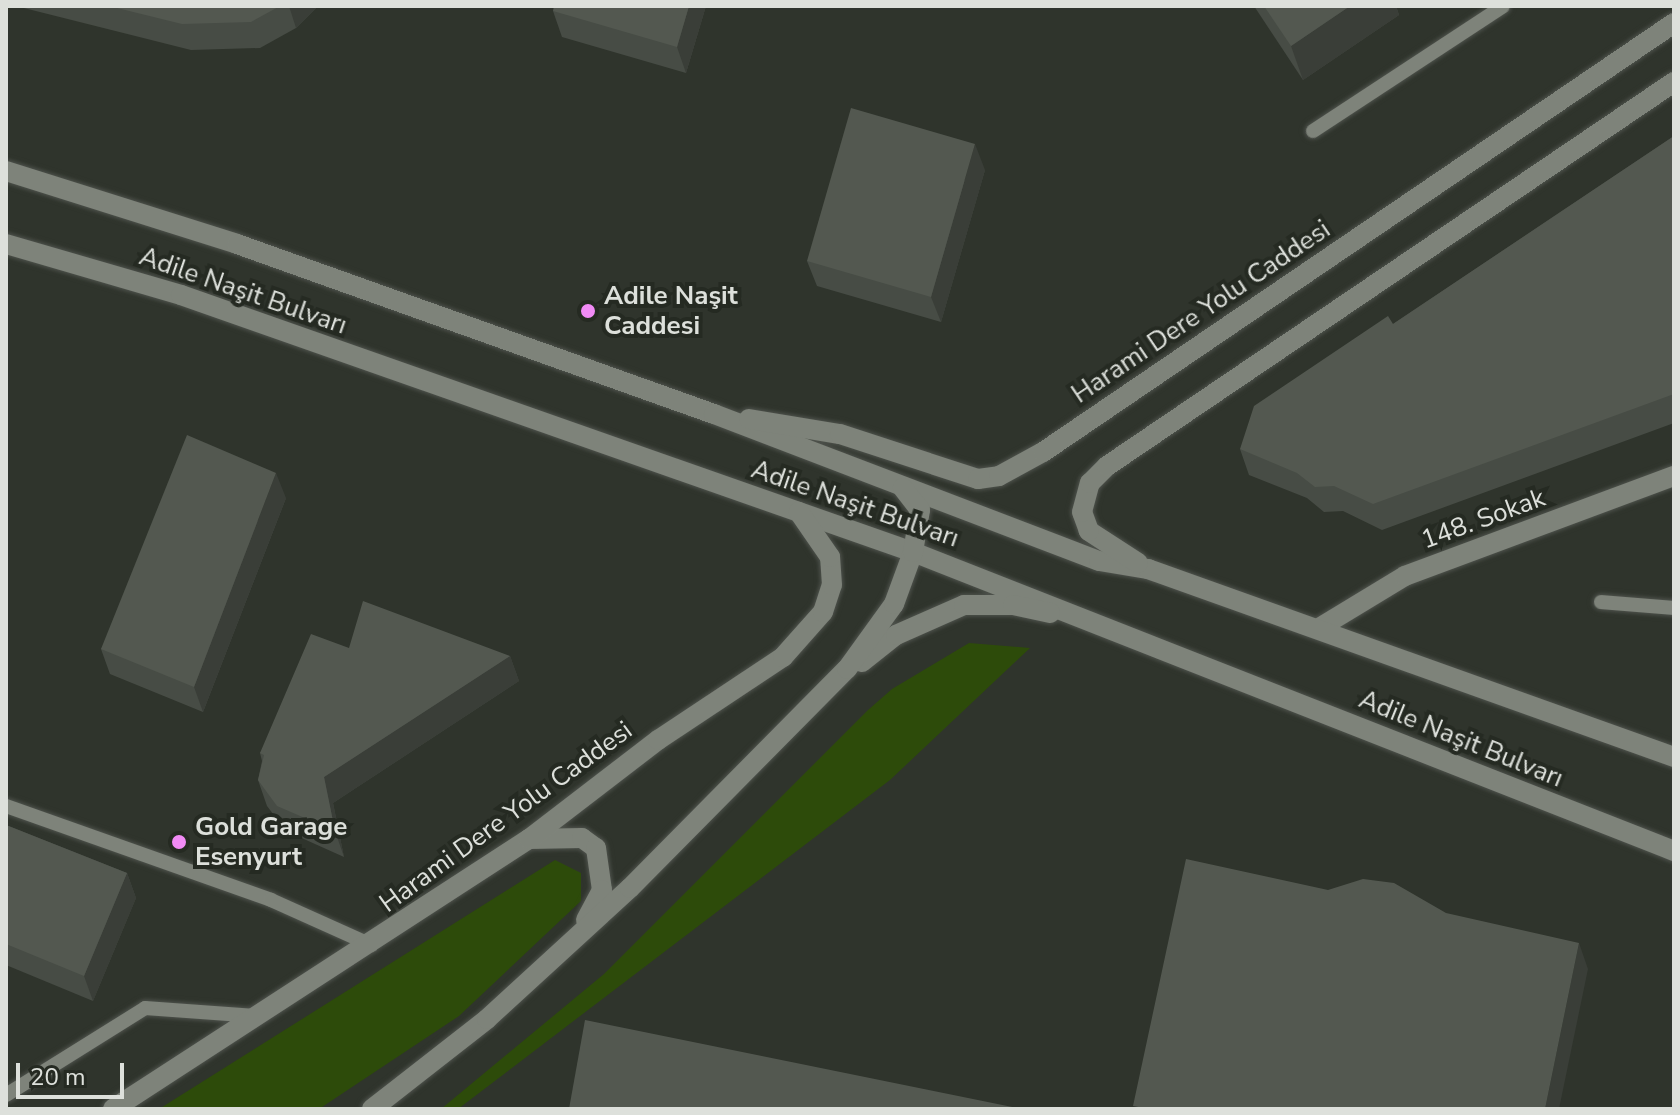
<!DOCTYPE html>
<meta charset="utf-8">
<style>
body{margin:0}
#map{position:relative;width:1680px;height:1115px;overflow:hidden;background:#2f342c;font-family:"Nunito Sans",sans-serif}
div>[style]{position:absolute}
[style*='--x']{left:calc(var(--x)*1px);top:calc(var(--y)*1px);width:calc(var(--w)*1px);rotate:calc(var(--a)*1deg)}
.green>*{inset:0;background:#2d4b0a}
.roads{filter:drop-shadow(0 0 2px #4e524c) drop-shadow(0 0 2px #4e524c)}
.lane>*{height:14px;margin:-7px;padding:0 7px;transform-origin:7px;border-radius:7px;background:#7e837a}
.street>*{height:20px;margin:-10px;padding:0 10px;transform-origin:10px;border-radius:10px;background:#7e837a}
.secondary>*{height:20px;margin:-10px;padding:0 10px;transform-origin:10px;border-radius:10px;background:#7e837a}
.wall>*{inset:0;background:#474c45}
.shaded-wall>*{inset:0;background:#3a3e38}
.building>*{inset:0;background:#535850}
.dots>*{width:22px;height:22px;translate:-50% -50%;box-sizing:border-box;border:4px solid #252a22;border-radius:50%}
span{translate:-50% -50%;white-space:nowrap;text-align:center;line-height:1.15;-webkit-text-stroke:8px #252a22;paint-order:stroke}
.street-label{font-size:26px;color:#dde0db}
.poi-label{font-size:26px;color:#dde0db;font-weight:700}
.left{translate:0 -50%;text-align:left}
.frame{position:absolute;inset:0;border:8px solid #dde0db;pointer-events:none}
.scale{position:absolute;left:16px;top:1063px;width:108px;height:36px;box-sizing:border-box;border:4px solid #dde0db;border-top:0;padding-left:10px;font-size:24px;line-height:28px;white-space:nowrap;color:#dde0db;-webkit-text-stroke:6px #252a22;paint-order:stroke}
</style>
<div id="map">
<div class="green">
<i style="clip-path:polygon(969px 643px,1030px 648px,890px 780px,458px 1109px,441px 1109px,604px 974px,868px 710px,892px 689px)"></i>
<i style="clip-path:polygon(555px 860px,581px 873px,581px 901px,459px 1016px,319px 1109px,159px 1109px)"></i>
</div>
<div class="roads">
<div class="lane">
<i style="--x:1313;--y:131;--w:227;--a:-33.3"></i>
<i style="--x:1601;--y:602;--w:73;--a:4.7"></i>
<i style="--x:6;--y:806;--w:281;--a:19.5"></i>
<i style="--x:271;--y:900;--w:110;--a:24.2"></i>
<i style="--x:6;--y:1095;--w:164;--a:-32"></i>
<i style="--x:145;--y:1008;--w:111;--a:4.1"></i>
</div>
<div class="street">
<i style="--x:1319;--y:628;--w:100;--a:-31.2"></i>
<i style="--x:1405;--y:576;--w:287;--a:-20.4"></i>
</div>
<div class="secondary">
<i style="--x:6;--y:171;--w:242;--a:17.5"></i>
<i style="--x:237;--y:244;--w:506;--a:19.62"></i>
<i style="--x:714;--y:414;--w:412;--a:20.9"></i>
<i style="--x:1099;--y:561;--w:50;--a:9.3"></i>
<i style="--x:1148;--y:569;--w:559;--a:19.67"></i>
<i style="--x:6;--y:244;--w:182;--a:16.2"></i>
<i style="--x:181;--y:295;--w:776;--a:19.35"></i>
<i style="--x:913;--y:552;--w:818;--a:21.45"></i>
<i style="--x:749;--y:419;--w:92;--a:9.4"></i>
<i style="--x:840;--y:434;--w:145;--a:18.1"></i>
<i style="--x:978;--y:479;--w:21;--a:-8"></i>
<i style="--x:999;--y:476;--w:50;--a:-28.6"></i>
<i style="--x:1043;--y:452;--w:763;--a:-34.21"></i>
<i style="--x:1138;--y:563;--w:59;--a:-146.9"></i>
<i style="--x:1089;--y:531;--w:20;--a:-110"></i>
<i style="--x:1082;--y:512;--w:30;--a:-75"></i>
<i style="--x:1090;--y:483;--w:24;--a:-45"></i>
<i style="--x:1107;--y:466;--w:685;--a:-34.11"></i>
<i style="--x:862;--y:662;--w:43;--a:-38.5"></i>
<i style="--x:896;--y:635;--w:74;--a:-23.8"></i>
<i style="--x:964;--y:605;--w:49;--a:0"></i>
<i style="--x:1013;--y:605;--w:38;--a:12"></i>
<i style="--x:529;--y:839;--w:53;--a:-1.1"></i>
<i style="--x:582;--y:838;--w:17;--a:36"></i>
<i style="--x:596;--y:848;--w:42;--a:81.9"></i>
<i style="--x:602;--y:890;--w:34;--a:118"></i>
<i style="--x:113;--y:1109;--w:496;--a:-33"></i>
<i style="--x:529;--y:839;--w:163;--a:-37.5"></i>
<i style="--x:658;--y:740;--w:150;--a:-33.6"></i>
<i style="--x:783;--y:657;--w:60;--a:-48.4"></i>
<i style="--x:823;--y:612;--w:28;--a:-72"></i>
<i style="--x:832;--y:585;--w:28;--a:-94"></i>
<i style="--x:830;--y:557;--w:55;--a:-124.6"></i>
<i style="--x:372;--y:1109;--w:146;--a:-38"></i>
<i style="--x:487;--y:1019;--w:194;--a:-42.5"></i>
<i style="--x:630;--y:888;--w:308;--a:-45.3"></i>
<i style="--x:847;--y:669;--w:80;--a:-54.1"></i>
<i style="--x:894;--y:604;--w:55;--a:-69.9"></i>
<i style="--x:913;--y:552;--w:43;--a:-80.5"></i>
<i style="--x:920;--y:510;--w:28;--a:-128"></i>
</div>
</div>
<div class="wall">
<i style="clip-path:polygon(16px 6px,318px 6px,296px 28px,260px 48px,191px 50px)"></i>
<i style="clip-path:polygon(706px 6px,686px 73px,562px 37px,553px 11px)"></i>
<i style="clip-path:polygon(1254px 6px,1396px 6px,1399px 15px,1303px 80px)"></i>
<i style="clip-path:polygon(1674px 136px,1674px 423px,1382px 530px,1343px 511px,1324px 512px,1307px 498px,1249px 475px,1240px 449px,1393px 324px)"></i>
<i style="clip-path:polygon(985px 170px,941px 322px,817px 286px,807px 261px)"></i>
<i style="clip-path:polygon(286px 498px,203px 712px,110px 674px,101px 649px)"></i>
<i style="clip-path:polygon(349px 648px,510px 656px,519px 681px,333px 803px,344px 857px,286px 831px,267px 806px,258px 780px,262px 761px,260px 753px)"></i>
<i style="clip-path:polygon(6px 825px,127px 873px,136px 898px,93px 1001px,6px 965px)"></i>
</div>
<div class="shaded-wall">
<i style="clip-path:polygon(289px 6px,318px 6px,296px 28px)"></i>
<i style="clip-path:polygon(689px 6px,706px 6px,686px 73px,677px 47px)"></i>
<i style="clip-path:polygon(1350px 6px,1396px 6px,1399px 15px,1303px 80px,1291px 46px)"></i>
<i style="clip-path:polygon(975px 144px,985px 170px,941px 322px,931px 297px)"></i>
<i style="clip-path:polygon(276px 473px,286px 498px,203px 712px,194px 687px)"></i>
<i style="clip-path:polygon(510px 656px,519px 681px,333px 803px,344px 857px,335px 831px,324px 777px)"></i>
<i style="clip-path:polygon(127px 873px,136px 898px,93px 1001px,84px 976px)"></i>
<i style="clip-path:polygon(1579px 943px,1588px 969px,1559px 1109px,1545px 1109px)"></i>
</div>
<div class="building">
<i style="clip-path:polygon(109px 6px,280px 6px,251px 22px,182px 24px)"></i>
<i style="clip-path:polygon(554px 6px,689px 6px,677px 47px,553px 11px)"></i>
<i style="clip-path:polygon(1264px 6px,1350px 6px,1291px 46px)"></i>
<i style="clip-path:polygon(851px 108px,975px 144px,931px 297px,807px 261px)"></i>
<i style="clip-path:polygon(1674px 136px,1674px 394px,1373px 504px,1334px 486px,1315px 487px,1297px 473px,1240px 449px,1254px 406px,1388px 316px,1393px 324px)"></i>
<i style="clip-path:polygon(187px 435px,276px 473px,194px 687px,101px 649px)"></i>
<i style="clip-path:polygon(363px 601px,510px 656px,324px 777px,335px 831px,277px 806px,258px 780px,264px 755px,260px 753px,311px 634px,349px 648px)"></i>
<i style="clip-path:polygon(6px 825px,127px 873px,84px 976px,6px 944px)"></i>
<i style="clip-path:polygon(1186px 859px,1328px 890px,1363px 879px,1394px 883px,1446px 913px,1579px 943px,1545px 1109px,1149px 1109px,1133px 1106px)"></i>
<i style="clip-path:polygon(585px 1020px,1022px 1109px,569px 1109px)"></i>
</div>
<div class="dots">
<i style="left:588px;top:311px;background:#f18bf5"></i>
<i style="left:179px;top:842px;background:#f18bf5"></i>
</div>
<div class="street-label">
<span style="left:243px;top:291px;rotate:19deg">Adile Naşit Bulvarı</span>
<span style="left:1201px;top:312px;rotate:-34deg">Harami Dere Yolu Caddesi</span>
<span style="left:855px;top:504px;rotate:19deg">Adile Naşit Bulvarı</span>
<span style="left:1483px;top:519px;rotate:-20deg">148. Sokak</span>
<span style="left:1461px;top:739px;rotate:22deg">Adile Naşit Bulvarı</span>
<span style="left:506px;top:817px;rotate:-36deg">Harami Dere Yolu Caddesi</span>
</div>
<div class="poi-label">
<span class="left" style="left:604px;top:311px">Adile Naşit<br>Caddesi</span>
<span class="left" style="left:195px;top:842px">Gold Garage<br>Esenyurt</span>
</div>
<div class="frame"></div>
<div class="scale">20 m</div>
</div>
